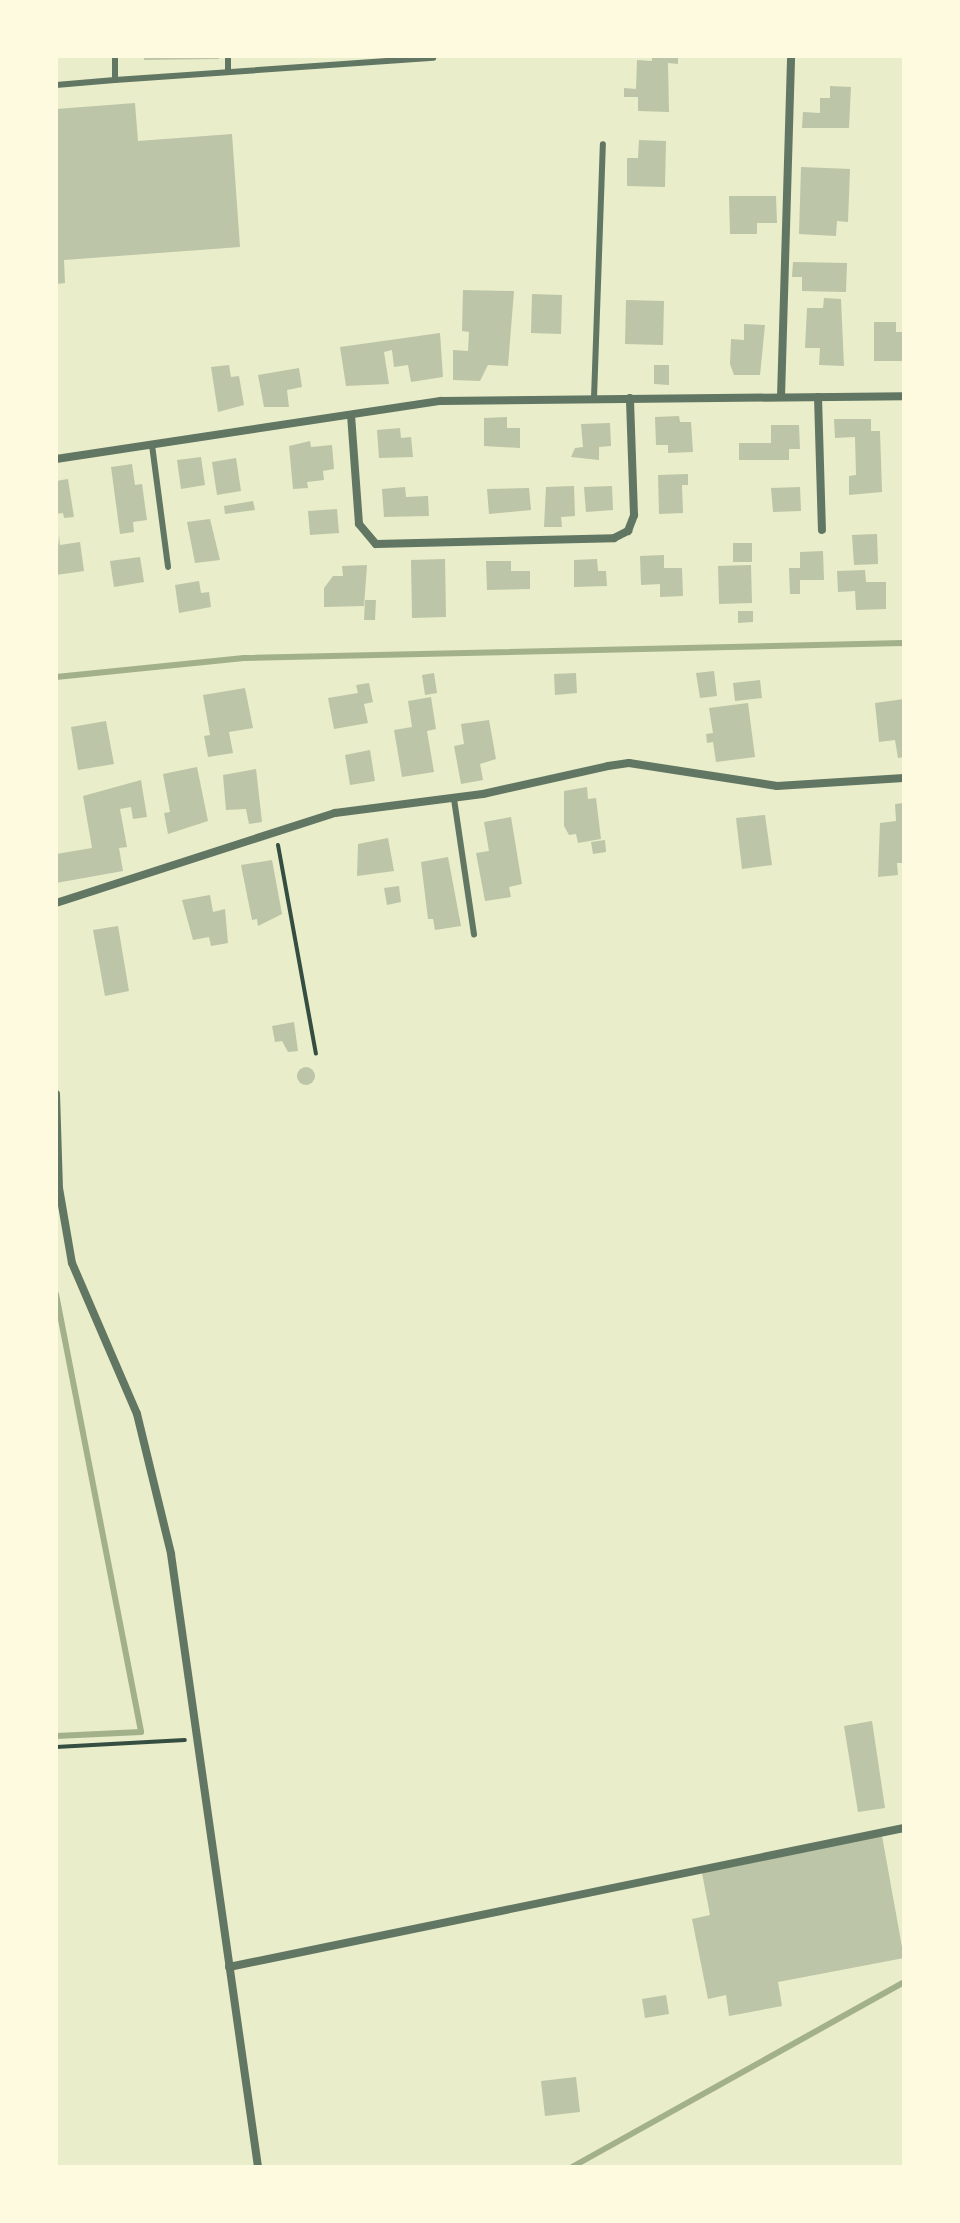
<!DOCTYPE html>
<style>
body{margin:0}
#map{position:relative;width:960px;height:2223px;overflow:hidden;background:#e9edc9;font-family:Figtree,sans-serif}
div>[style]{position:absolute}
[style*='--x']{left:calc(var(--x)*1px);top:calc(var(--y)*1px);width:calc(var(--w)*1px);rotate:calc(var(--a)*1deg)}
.stream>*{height:6px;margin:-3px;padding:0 3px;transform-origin:3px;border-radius:3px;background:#a3b18a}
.building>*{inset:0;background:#bcc5a7}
.round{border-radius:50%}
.path>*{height:4px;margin:-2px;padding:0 2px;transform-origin:2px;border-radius:2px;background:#344e41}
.service>*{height:6px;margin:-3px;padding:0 3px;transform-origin:3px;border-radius:3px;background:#617663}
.minor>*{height:8px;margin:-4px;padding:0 4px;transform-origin:4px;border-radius:4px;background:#617663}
span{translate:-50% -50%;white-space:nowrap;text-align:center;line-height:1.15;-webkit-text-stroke:6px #fefae0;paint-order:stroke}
.frame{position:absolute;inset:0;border:58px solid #fefae0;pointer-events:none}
</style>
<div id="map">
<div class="stream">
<i style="--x:56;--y:677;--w:189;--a:-5.8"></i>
<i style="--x:244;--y:658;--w:660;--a:-1.3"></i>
<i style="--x:56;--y:1294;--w:446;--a:79"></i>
<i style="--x:141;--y:1732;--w:85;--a:177.3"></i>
<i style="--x:572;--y:2167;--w:380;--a:-29.1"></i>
</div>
<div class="building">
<i style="clip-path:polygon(144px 56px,219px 56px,219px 59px,144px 60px)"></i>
<i style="clip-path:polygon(652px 56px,678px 56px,678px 64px,668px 63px,669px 112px,638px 111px,638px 97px,624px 97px,624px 88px,636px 89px,637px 60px,652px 61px)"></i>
<i style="clip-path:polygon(830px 86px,851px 87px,849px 128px,802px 128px,803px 112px,820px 113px,820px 98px,830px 98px)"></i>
<i style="clip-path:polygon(135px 103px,138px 141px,232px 134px,240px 247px,64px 260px,65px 283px,56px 284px,56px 109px)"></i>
<i style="clip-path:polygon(639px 140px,666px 141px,665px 187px,627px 186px,627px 158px,638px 158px)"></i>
<i style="clip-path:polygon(801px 167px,850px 169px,848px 222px,837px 221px,836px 236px,799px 234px)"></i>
<i style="clip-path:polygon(729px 196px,776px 196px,777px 223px,757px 223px,757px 234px,730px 234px)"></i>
<i style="clip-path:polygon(793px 262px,847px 263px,846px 292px,802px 291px,802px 277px,792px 277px)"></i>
<i style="clip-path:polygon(463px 290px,514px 291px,508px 366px,488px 365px,480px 381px,453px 380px,453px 350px,468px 351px,469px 332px,462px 331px)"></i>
<i style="clip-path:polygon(532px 294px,562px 295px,561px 334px,531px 333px)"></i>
<i style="clip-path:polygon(824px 298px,841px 299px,844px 366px,819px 365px,820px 348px,805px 348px,807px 308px,823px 308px)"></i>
<i style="clip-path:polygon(626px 300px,664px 301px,663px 345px,625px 344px)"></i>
<i style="clip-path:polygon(874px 322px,896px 322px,896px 332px,904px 332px,904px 361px,874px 361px)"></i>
<i style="clip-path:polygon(744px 324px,765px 325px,760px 375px,734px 375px,730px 364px,731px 339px,744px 340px)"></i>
<i style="clip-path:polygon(440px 333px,443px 377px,411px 382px,408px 365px,394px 367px,392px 350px,384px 352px,389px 384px,346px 386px,340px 347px)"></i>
<i style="clip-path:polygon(229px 365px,231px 377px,239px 376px,244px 405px,218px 412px,211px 367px)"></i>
<i style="clip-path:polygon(654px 365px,669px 365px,669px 385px,654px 384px)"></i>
<i style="clip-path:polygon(299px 368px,302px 387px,287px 390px,289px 407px,264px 407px,258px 375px)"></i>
<i style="clip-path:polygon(679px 416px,680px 422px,691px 422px,693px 452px,668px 453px,668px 445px,656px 445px,655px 417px)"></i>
<i style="clip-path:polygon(507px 417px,507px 428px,520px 428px,520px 448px,484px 446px,484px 418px)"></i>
<i style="clip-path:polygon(834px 419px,871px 419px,871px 431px,880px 431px,882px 492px,849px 495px,849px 476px,856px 475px,855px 437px,835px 438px)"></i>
<i style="clip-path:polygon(610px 423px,611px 446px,599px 447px,599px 460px,571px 457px,575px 448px,583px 447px,581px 424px)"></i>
<i style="clip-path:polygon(771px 425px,799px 425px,800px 449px,789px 449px,789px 460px,739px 460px,739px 443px,771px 443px)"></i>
<i style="clip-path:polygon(400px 428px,401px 438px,411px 437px,413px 457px,379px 458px,377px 430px)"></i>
<i style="clip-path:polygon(310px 441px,311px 447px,332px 445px,334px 469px,323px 471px,324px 480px,307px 482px,308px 488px,293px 489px,289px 446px)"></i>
<i style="clip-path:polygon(201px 457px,205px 485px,181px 489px,177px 460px)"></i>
<i style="clip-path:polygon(236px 458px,241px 491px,217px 495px,212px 462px)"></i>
<i style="clip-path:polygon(132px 464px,135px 485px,142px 484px,147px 520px,133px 522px,134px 532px,120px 534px,111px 467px)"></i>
<i style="clip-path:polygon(688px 474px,688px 485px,682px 485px,683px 513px,659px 514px,658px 475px)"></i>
<i style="clip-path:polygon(68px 479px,74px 517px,64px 518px,63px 513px,56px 514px,56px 481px)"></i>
<i style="clip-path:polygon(574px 486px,575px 516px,561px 517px,562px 527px,544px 527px,546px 487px)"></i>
<i style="clip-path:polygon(612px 486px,613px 510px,586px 512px,584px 487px)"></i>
<i style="clip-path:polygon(405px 487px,406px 497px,428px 496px,429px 516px,384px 517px,382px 489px)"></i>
<i style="clip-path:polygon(800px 487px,801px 511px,773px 512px,771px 488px)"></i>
<i style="clip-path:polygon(529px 488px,531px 510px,489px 514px,487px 489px)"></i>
<i style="clip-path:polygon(253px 501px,255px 510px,225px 514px,224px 506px)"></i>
<i style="clip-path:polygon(337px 509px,339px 533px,310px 535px,308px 511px)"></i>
<i style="clip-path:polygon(210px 519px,220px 560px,195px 563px,187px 522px)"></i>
<i style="clip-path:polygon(877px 534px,878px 564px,854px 565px,852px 535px)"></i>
<i style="clip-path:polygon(59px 535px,60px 545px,80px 542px,84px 571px,56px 575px)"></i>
<i style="clip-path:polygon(733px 543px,752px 543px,752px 562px,733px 562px)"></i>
<i style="clip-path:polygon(823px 551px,824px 580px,800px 580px,800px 594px,790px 594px,789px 568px,800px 568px,800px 552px)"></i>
<i style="clip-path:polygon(664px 555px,664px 568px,682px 568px,683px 596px,660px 597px,660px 584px,641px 585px,640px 556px)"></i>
<i style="clip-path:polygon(140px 557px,144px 582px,114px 587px,110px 561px)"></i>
<i style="clip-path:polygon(445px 559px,446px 617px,412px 618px,411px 560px)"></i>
<i style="clip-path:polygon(597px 559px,598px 571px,606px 571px,607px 586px,574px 587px,574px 560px)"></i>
<i style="clip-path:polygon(486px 561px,511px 561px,511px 571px,530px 571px,530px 589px,487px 590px)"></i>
<i style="clip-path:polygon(367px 565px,364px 606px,324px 607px,324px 588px,333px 576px,343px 576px,342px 566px)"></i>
<i style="clip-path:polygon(751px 565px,752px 603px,719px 604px,718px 566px)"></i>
<i style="clip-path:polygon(865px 570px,866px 582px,886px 582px,886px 609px,856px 610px,855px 591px,838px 592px,837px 571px)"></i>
<i style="clip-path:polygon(199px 581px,201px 593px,209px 592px,211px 607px,179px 613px,175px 585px)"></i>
<i style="clip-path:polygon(365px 600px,376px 600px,375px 620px,364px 620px)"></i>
<i style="clip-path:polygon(738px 611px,753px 611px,753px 622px,738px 623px)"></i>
<i style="clip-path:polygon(714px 671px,717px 696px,700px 698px,696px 673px)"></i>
<i style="clip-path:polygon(434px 673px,437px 693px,425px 695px,422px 675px)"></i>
<i style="clip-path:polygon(576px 673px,577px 693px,555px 695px,554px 674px)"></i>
<i style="clip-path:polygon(760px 680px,762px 698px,735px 701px,733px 683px)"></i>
<i style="clip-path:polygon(369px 683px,373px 702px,364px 704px,368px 723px,334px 729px,328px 698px,358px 693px,356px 685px)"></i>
<i style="clip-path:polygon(245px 688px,253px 728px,229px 732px,233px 753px,208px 757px,204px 736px,210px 735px,203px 695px)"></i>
<i style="clip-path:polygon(431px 697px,436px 729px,427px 731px,434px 772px,402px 777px,394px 730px,412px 727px,408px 701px)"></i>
<i style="clip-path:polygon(904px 699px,904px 757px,898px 758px,895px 740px,879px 742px,875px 703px)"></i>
<i style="clip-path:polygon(748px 703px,755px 757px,716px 762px,713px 742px,707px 743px,706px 734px,713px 733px,709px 708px)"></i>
<i style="clip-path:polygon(489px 720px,496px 759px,480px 764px,483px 780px,461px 784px,454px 746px,464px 744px,461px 724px)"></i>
<i style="clip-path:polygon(106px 721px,114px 764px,78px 770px,71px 727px)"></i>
<i style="clip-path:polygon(370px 750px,375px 781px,350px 785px,345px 755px)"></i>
<i style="clip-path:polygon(197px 767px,208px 821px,168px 834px,164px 813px,170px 812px,163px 774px)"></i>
<i style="clip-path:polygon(256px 769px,262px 822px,249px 824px,246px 809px,226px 810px,223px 775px)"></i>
<i style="clip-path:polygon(141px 780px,147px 817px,133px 819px,131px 807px,120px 809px,127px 847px,119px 848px,123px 871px,56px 883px,56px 854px,92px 848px,83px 796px)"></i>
<i style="clip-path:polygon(587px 787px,588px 799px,596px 798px,601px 839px,578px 843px,576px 834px,569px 835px,564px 826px,564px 791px)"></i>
<i style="clip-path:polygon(904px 803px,904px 863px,897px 863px,898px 875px,878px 877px,880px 823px,896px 821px,895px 804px)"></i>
<i style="clip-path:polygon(765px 815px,772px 865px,742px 869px,736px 818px)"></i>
<i style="clip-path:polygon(511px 817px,522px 884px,509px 887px,511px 897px,485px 901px,476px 853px,489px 851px,484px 822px)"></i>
<i style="clip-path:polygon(388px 838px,394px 871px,357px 876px,358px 844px)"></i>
<i style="clip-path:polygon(605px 840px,606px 852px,593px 854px,591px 842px)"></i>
<i style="clip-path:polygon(448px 857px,461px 926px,435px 930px,433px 919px,428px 919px,421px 862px)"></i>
<i style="clip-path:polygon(272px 860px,282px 914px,258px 926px,257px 919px,252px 920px,241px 865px)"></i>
<i style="clip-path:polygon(399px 886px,401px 902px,387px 905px,384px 888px)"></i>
<i style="clip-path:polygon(210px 895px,213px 912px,225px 909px,228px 943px,211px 946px,209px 937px,193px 940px,182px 900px)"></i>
<i style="clip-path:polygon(118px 926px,129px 991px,105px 996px,93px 930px)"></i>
<i style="clip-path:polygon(294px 1022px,298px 1051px,288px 1052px,282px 1041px,275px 1042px,272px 1026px)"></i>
<i class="round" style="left:297px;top:1067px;width:18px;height:18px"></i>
<i style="clip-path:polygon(872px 1721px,885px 1808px,858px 1812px,844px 1726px)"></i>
<i style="clip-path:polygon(882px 1836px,904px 1958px,778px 1982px,782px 2006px,729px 2016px,726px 1995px,708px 1999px,692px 1919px,710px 1915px,702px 1873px)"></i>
<i style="clip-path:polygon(666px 1995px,669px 2014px,645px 2018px,642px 1999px)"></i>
<i style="clip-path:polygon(576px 2077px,580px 2112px,545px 2116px,541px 2081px)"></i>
</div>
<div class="path">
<i style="--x:278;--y:845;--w:212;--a:79.7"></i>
<i style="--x:56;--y:1747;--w:129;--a:-3.1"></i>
</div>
<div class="service">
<i style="--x:228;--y:56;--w:16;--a:90"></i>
<i style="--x:115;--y:80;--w:319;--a:-4"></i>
<i style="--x:56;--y:85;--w:59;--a:-4.8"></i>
<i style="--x:115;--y:80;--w:24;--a:-90"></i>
<i style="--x:594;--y:398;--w:254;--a:-88"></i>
<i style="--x:152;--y:445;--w:123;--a:82.5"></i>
<i style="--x:454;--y:799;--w:137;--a:81.6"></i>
</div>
<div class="minor">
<i style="--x:781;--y:397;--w:341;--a:-88.3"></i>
<i style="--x:818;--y:397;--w:133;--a:88.3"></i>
<i style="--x:351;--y:415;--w:109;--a:85.8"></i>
<i style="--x:359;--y:524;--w:26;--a:50"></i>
<i style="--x:376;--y:544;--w:238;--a:-1.4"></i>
<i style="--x:614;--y:538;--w:16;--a:-27"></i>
<i style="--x:628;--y:531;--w:17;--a:-69"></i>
<i style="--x:634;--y:515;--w:117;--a:-92"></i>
<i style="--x:56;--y:459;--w:389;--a:-8.6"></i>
<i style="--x:441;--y:401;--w:463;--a:-0.6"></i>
<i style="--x:56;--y:903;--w:293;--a:-17.9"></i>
<i style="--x:335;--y:813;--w:149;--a:-7.3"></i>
<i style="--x:483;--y:794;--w:128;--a:-12.6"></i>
<i style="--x:608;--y:766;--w:21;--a:-8"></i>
<i style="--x:629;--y:763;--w:150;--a:8.8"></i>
<i style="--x:777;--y:786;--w:127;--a:-3.6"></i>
<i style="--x:56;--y:1094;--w:94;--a:88.2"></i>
<i style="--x:59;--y:1188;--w:76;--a:80.2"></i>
<i style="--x:72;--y:1263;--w:164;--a:66.7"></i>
<i style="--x:137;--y:1414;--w:144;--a:76.3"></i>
<i style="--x:171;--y:1554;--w:619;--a:81.92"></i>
<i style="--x:229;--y:1967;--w:689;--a:-11.64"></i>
</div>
<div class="frame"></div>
</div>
